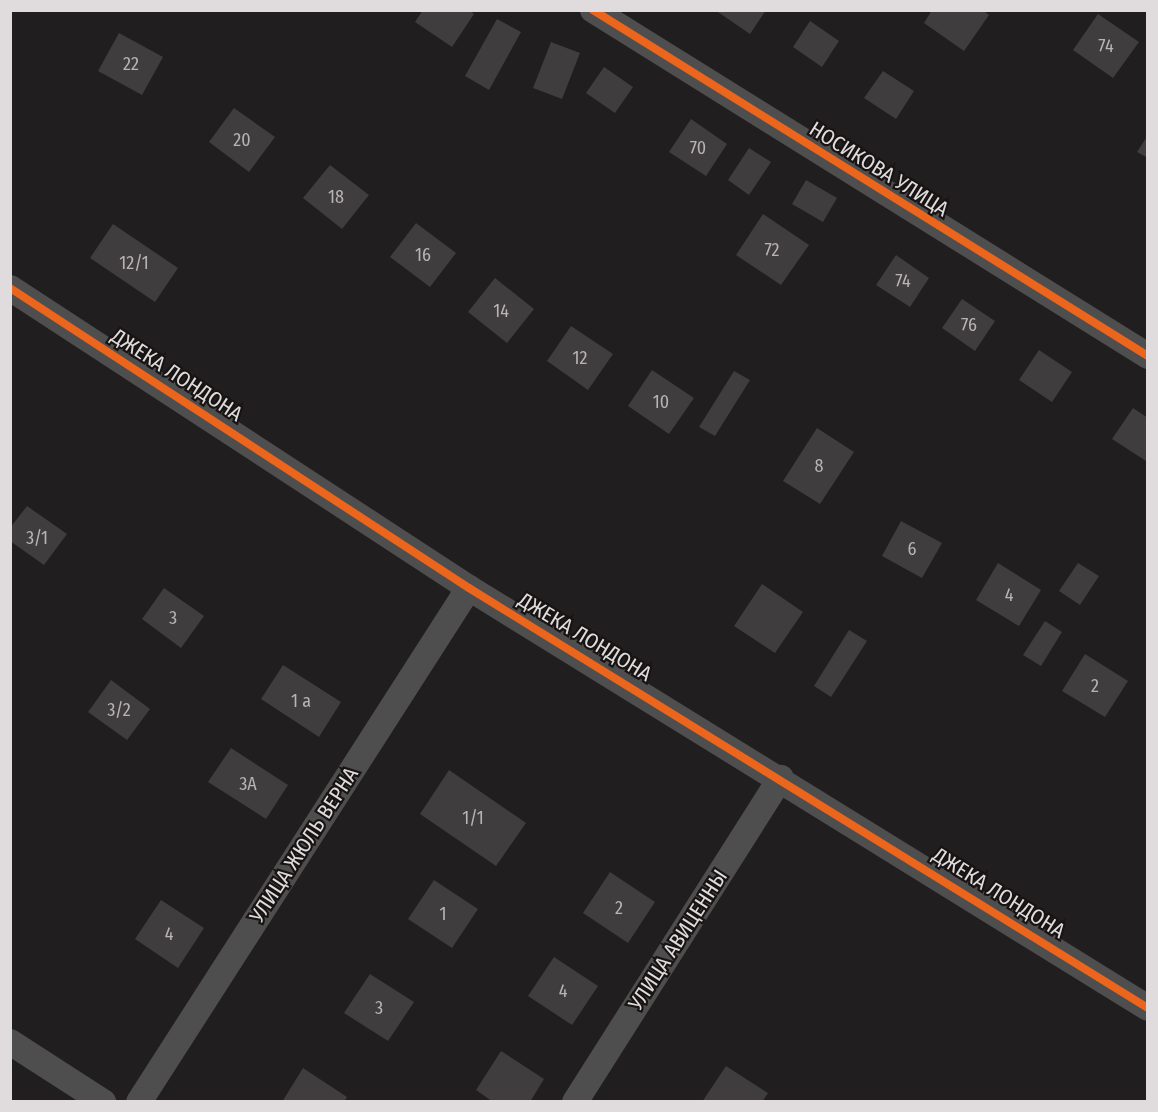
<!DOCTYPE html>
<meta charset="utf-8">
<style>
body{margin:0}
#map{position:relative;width:1158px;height:1112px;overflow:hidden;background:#201e1e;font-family:"Fira Sans Condensed",sans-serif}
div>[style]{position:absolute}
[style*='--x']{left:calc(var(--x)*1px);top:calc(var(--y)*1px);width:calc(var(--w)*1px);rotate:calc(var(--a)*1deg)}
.building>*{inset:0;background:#3f3d3d}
.minor>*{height:26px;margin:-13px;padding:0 13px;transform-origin:13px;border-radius:13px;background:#4f4e4e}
.cycleway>*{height:8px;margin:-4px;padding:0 4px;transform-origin:4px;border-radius:4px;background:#eb651d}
span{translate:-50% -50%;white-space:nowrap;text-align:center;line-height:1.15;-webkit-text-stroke:4.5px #181414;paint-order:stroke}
.number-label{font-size:18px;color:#b8b4b5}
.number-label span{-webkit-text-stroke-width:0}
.street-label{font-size:21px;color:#e0dcdd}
.frame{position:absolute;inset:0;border:12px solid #e0dcdd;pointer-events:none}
</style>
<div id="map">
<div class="building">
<i style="clip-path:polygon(423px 10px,469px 10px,474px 14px,452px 47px,415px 22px)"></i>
<i style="clip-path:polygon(715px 10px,766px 10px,750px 34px)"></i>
<i style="clip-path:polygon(932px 10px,983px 10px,989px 15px,964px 51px,924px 23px)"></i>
<i style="clip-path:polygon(1098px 14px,1139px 42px,1113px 78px,1073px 50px)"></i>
<i style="clip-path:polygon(497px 19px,521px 32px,489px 90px,465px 76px)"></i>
<i style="clip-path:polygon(810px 21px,839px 41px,822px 67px,793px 47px)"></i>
<i style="clip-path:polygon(119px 33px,163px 57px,142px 95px,98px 71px)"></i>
<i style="clip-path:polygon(551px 42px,580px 53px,562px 99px,533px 88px)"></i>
<i style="clip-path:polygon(604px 67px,633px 87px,615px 113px,586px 93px)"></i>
<i style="clip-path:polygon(883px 71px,914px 91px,896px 119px,864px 98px)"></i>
<i style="clip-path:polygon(234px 108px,275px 137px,249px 172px,209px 142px)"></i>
<i style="clip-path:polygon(691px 119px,727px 144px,706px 176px,669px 152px)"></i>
<i style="clip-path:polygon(1148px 135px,1148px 158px,1137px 152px)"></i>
<i style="clip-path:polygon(749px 148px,771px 162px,749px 195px,728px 180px)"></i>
<i style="clip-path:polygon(330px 165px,369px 195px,342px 229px,303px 198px)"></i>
<i style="clip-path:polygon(806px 180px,837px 198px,823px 222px,792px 204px)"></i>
<i style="clip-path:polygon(763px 214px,809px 245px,781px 285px,736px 255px)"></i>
<i style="clip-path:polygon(416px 223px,456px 253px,430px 287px,390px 257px)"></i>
<i style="clip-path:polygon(113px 224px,178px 268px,155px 302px,90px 258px)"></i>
<i style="clip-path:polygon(896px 255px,929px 278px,910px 307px,876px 285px)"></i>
<i style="clip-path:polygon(495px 278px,534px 309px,507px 343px,468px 312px)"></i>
<i style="clip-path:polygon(962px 299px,995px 321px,975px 351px,942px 328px)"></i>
<i style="clip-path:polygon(571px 326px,613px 354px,588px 390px,547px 361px)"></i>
<i style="clip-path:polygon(1039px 350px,1072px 372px,1052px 402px,1019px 380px)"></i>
<i style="clip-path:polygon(652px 370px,694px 398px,669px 434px,628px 406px)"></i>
<i style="clip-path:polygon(734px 371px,750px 380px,715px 436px,699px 427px)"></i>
<i style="clip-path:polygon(1133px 408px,1148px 418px,1146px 461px,1112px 439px)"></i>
<i style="clip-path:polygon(817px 428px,854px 452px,820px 504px,783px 481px)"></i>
<i style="clip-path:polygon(27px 506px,67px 534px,44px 565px,10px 541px,10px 528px)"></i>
<i style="clip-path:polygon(901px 521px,942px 543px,922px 578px,882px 556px)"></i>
<i style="clip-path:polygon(998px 563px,1041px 590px,1019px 626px,976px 600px)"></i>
<i style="clip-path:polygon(1078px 563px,1099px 576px,1080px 605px,1059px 591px)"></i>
<i style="clip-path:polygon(762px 584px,803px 612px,775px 653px,734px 626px)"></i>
<i style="clip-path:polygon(164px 588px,204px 616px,181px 648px,142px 619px)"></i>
<i style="clip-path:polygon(1045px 621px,1062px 632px,1041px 666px,1023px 655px)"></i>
<i style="clip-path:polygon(849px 630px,867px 641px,831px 697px,814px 686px)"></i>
<i style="clip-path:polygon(1085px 654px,1128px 681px,1105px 717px,1062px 691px)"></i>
<i style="clip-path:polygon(283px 665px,341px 702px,319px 737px,261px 699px)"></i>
<i style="clip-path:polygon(111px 680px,150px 709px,127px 740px,88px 712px)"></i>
<i style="clip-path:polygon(231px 748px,288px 785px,266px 819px,208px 782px)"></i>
<i style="clip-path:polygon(449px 770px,526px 823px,496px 866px,420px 814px)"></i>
<i style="clip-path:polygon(610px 872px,655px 902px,628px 943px,583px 913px)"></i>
<i style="clip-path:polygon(434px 880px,478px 909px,452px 948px,408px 919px)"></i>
<i style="clip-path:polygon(161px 900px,204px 928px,178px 968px,135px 939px)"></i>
<i style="clip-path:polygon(554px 957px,598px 986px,572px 1025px,528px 996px)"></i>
<i style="clip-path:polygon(370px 974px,414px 1002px,388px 1041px,344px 1013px)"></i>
<i style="clip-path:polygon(501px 1051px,544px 1079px,530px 1102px,493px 1102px,476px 1090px)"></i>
<i style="clip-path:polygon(726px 1066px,768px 1093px,762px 1102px,702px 1102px)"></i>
<i style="clip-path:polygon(303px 1068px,347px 1097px,344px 1102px,282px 1102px)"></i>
</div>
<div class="minor">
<i style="--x:593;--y:10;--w:654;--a:31.94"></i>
<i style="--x:10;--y:288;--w:548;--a:33.17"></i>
<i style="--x:469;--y:588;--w:798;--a:31.74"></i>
<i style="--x:10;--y:1042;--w:111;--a:32.8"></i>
<i style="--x:139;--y:1102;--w:611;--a:-57.3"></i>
<i style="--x:575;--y:1102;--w:384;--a:-57.6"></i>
</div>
<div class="cycleway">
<i style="--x:593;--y:10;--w:654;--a:31.94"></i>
<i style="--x:10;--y:288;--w:548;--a:33.17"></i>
<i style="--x:469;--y:588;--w:798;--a:31.74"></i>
</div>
<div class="number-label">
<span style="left:1106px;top:46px">74</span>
<span style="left:131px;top:64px">22</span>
<span style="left:242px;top:140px">20</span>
<span style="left:698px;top:148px">70</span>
<span style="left:336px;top:197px">18</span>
<span style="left:772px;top:250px">72</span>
<span style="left:423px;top:255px">16</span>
<span style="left:134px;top:263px">12/1</span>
<span style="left:903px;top:281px">74</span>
<span style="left:501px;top:311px">14</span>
<span style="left:969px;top:325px">76</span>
<span style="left:580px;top:358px">12</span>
<span style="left:661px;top:402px">10</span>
<span style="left:819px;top:466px">8</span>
<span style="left:37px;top:538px">3/1</span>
<span style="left:912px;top:549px">6</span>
<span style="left:1009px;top:595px">4</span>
<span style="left:173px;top:618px">3</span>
<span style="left:1095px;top:686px">2</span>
<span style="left:301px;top:701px">1 а</span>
<span style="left:119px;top:710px">3/2</span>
<span style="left:248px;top:784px">3А</span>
<span style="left:473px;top:818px">1/1</span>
<span style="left:619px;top:908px">2</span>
<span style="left:443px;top:914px">1</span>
<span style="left:169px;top:934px">4</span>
<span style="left:563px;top:991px">4</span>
<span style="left:379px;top:1008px">3</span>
</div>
<div class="street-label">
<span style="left:879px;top:169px;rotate:32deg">НОСИКОВА УЛИЦА</span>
<span style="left:177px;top:375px;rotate:33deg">ДЖЕКА ЛОНДОНА</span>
<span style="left:585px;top:637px;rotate:31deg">ДЖЕКА ЛОНДОНА</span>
<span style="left:304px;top:845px;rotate:-57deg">УЛИЦА ЖЮЛЬ ВЕРНА</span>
<span style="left:999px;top:893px;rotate:32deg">ДЖЕКА ЛОНДОНА</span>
<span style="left:678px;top:940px;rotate:-57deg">УЛИЦА АВИЦЕННЫ</span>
</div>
<div class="frame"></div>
</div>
